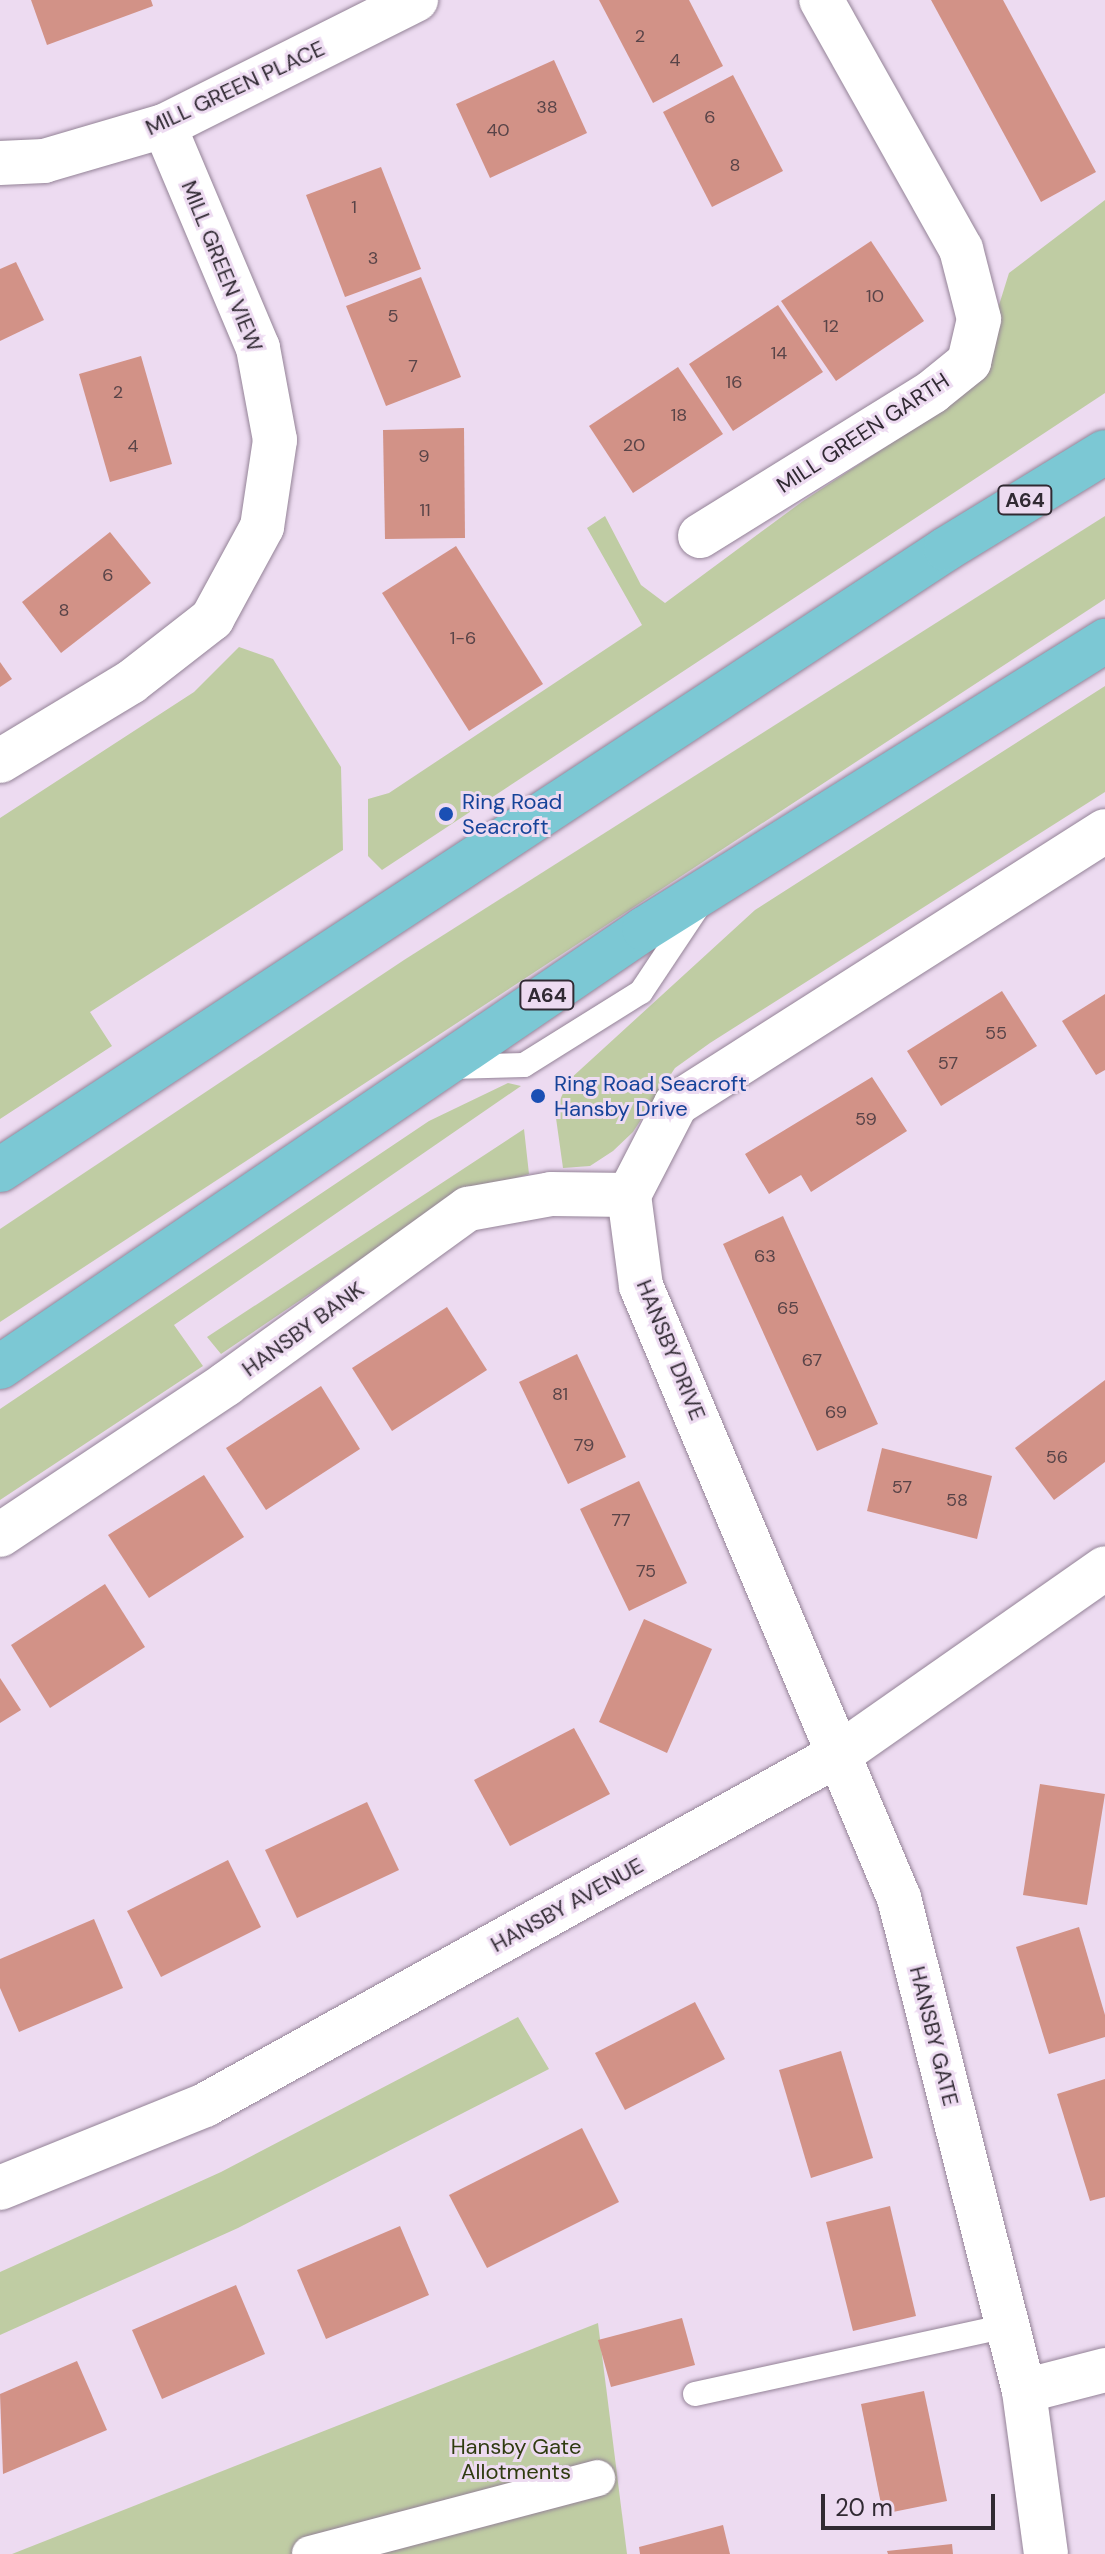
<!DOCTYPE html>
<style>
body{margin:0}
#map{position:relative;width:1105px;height:2554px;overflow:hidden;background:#eddbf1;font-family:"DM Sans",sans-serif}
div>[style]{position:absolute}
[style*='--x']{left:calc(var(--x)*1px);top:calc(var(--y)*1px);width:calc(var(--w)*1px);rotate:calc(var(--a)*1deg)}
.green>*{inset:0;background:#bfcca3}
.building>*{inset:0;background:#d29287}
.roads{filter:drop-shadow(0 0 2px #948397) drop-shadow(0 0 2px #948397)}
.service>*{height:24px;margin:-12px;padding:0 12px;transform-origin:12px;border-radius:12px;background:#fff}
.pedestrian>*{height:36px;margin:-18px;padding:0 18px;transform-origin:18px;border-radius:18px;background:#fff}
.minor>*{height:44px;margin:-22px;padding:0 22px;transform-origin:22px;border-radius:22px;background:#fff}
.trunk>*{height:44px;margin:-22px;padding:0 22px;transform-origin:22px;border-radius:22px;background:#7cc8d4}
.dots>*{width:22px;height:22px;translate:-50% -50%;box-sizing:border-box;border:4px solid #eddbf1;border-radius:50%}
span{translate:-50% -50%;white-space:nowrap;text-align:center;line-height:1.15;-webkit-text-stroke:6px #eddbf1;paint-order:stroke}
.number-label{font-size:18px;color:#594448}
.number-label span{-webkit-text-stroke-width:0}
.shield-label span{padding:2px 6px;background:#eddbf1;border:2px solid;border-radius:6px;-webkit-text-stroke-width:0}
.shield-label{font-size:20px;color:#312a33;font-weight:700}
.street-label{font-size:22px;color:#312a33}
.transit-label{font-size:22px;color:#164399}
.left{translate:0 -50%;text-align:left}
.park-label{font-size:22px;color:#2f3b10}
.scale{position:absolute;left:821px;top:2494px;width:174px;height:36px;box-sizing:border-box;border:4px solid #312a33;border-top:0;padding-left:10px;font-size:24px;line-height:28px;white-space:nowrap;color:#312a33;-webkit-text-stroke:6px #eddbf1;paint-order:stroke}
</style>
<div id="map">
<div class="green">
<i style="clip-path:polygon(1105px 200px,1105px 393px,382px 870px,368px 856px,368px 799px,389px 793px,642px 625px,587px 528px,605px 516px,641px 585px,665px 603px,803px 501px,942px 410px,995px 318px,1009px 273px)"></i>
<i style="clip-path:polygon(1105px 516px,1105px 599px,0 1322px,0 1229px,404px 960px)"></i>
<i style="clip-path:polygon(239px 647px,273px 659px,341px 767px,343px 850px,90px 1012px,112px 1046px,0 1119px,0 818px,194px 692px)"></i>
<i style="clip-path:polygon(1105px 686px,1105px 792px,710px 1043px,675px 1068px,633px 1132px,613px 1151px,590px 1166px,563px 1168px,555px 1111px,569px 1080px,755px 910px)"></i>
<i style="clip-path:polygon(508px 1083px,521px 1086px,174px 1325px,203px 1366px,0 1500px,0 1409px,429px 1121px)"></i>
<i style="clip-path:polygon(524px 1129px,529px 1174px,454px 1196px,221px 1354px,207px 1337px)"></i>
<i style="clip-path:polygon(518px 2017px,549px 2069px,238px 2228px,0 2335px,0 2272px,221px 2172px)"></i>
<i style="clip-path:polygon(598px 2323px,627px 2554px,12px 2554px)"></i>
</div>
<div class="building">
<i style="clip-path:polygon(31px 0,151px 0,153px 6px,47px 45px)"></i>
<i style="clip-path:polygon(599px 0,689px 0,723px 66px,653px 103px)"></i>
<i style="clip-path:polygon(931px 0,1003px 0,1096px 172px,1041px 202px)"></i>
<i style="clip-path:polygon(554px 60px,587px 133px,490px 178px,456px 104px)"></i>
<i style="clip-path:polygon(733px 75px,783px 171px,712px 207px,663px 112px)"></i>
<i style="clip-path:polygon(381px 167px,421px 269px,345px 297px,306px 195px)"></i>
<i style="clip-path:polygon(871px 241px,924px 321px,836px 381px,781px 301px)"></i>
<i style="clip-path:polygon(16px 262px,44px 320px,0 341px,0 269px)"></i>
<i style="clip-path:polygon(421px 277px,461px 377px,386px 406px,346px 306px)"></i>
<i style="clip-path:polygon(778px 305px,823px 372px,733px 431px,689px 364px)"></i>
<i style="clip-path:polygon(141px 356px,172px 464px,110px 482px,79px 374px)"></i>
<i style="clip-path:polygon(678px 367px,723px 434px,633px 493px,589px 426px)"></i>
<i style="clip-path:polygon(464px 428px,465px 538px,385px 539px,383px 430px)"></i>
<i style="clip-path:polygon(110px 532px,151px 583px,61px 653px,22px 602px)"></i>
<i style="clip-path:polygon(456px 546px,543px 684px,469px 731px,382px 593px)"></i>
<i style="clip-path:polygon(0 662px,12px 679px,0 687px)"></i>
<i style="clip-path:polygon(1002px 991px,1037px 1046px,941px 1106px,907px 1051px)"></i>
<i style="clip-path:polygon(1105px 994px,1105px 1070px,1096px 1075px,1062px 1021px)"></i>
<i style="clip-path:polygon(872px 1077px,907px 1131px,811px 1192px,801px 1175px,769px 1194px,745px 1154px)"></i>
<i style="clip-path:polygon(783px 1216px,878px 1424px,817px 1451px,723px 1244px)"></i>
<i style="clip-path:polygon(447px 1307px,487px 1370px,392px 1431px,352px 1368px)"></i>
<i style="clip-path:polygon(577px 1354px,626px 1457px,568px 1484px,519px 1382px)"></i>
<i style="clip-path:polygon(1105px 1380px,1105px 1462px,1054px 1500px,1015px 1448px)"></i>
<i style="clip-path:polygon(321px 1386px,360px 1449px,266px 1510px,226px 1448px)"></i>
<i style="clip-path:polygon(882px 1448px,992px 1476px,977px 1539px,867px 1511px)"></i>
<i style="clip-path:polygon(204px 1475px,244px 1537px,149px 1598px,108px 1535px)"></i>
<i style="clip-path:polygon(639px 1481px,687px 1583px,629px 1611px,580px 1509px)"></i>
<i style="clip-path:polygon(105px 1584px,145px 1647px,50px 1708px,11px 1645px)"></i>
<i style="clip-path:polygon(644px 1619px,712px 1649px,667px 1753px,599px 1722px)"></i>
<i style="clip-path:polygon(0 1678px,21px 1710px,0 1723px)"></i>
<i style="clip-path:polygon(574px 1728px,610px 1794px,510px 1846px,474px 1780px)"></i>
<i style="clip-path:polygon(1040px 1784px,1105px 1794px,1087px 1905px,1023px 1895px)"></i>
<i style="clip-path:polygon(367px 1802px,399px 1870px,297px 1918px,265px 1850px)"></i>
<i style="clip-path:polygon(228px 1860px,261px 1927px,161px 1977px,127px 1911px)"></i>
<i style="clip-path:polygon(94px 1919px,123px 1988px,19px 2032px,0 1988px,0 1959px)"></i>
<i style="clip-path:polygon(1079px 1927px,1105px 2015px,1105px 2037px,1049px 2054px,1016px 1947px)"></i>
<i style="clip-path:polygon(695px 2002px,725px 2059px,625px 2110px,595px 2053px)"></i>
<i style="clip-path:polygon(841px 2051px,873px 2158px,811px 2178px,779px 2070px)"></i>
<i style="clip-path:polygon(1105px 2079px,1105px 2197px,1090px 2201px,1057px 2094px)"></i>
<i style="clip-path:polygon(582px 2128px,619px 2202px,487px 2268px,449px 2195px)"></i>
<i style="clip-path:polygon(890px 2206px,916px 2316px,853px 2331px,826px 2222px)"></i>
<i style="clip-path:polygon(400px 2226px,429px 2295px,326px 2339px,297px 2270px)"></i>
<i style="clip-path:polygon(236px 2285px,265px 2354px,162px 2399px,132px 2330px)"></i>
<i style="clip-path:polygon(682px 2318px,695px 2365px,611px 2387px,598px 2340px)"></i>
<i style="clip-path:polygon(77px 2361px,107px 2430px,3px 2474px,0 2394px)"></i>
<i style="clip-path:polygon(924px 2391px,947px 2501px,883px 2514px,861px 2404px)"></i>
<i style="clip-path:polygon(723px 2525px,730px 2554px,640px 2554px,639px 2547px)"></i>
<i style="clip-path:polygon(952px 2544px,953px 2554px,888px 2554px,887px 2551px)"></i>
</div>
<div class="roads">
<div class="service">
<i style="--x:451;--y:1067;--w:73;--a:-1.6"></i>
<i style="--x:524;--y:1065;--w:138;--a:-32"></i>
<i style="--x:641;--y:992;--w:105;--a:-56.3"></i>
<i style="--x:695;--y:2394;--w:319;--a:-12.3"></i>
</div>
<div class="pedestrian">
<i style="--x:310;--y:2554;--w:297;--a:-14.8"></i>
</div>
<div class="minor">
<i style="--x:0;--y:163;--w:44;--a:-2.6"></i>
<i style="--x:44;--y:161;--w:125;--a:-16.3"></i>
<i style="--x:164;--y:126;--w:282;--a:-26.6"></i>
<i style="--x:700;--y:536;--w:273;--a:-31.8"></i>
<i style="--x:932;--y:392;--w:48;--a:-39"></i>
<i style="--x:969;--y:362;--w:44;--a:-76.9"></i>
<i style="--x:979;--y:319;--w:72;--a:-104.4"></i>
<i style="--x:961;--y:249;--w:286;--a:-119.3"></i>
<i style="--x:0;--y:761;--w:153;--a:-31.1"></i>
<i style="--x:131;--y:682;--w:103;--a:-37.9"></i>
<i style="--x:212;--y:619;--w:105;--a:-61.5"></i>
<i style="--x:262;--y:527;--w:88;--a:-81.5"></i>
<i style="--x:275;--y:440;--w:94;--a:-100.5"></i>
<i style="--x:258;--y:348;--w:241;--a:-112.9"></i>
<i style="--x:0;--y:1535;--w:272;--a:-33.7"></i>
<i style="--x:226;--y:1384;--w:299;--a:-35.9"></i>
<i style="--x:468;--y:1209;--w:84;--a:-10.2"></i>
<i style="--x:551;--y:1194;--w:78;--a:0.7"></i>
<i style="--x:0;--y:2188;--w:221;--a:-22"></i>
<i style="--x:205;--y:2105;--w:727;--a:-28.96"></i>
<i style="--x:841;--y:1753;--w:322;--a:-35"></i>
<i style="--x:1024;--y:2391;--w:84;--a:-14.5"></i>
<i style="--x:1046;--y:2554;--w:164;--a:-97.7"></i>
<i style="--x:1024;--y:2391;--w:509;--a:-104.23"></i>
<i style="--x:899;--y:1898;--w:664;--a:-112.86"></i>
<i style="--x:641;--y:1286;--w:92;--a:-97.5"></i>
<i style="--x:629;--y:1195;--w:102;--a:-62.7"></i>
<i style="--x:676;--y:1104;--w:508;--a:-32.47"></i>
</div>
<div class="trunk">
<i style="--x:0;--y:1170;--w:1132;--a:-33.28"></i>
<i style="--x:946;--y:549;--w:186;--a:-31.4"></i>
<i style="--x:0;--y:1367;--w:779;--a:-34.22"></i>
<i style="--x:644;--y:929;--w:544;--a:-31.99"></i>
</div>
</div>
<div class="dots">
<i style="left:446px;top:814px;background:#1a4fb4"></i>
<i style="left:538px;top:1096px;background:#1a4fb4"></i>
</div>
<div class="number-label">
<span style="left:640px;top:36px">2</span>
<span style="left:675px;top:60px">4</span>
<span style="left:547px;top:107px">38</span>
<span style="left:710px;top:117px">6</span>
<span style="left:498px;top:130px">40</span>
<span style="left:735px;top:165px">8</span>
<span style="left:354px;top:207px">1</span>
<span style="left:373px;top:258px">3</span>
<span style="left:875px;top:296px">10</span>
<span style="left:393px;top:316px">5</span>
<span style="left:831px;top:326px">12</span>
<span style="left:779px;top:353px">14</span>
<span style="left:413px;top:366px">7</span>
<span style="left:734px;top:382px">16</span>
<span style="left:118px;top:392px">2</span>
<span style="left:679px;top:415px">18</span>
<span style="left:634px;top:445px">20</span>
<span style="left:133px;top:446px">4</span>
<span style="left:424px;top:456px">9</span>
<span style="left:425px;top:510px">11</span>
<span style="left:108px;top:575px">6</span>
<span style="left:64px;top:610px">8</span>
<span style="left:463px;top:638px">1-6</span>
<span style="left:996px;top:1033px">55</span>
<span style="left:948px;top:1063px">57</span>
<span style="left:866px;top:1119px">59</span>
<span style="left:765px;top:1256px">63</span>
<span style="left:788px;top:1308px">65</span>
<span style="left:812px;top:1360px">67</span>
<span style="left:560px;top:1394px">81</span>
<span style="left:836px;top:1412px">69</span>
<span style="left:584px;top:1445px">79</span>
<span style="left:1057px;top:1457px">56</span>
<span style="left:902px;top:1487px">57</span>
<span style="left:957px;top:1500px">58</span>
<span style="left:621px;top:1520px">77</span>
<span style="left:646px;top:1571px">75</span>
</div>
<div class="shield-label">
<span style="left:1025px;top:500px">A64</span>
<span style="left:547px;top:995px">A64</span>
</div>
<div class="street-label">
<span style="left:235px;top:88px;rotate:-25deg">MILL GREEN PLACE</span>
<span style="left:222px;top:266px;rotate:68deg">MILL GREEN VIEW</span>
<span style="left:863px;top:433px;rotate:-33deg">MILL GREEN GARTH</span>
<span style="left:303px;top:1329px;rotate:-36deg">HANSBY BANK</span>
<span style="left:671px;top:1350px;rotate:68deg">HANSBY DRIVE</span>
<span style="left:567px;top:1905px;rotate:-29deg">HANSBY AVENUE</span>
<span style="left:934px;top:2036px;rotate:76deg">HANSBY GATE</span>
</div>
<div class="transit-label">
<span class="left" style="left:462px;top:814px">Ring Road<br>Seacroft</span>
<span class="left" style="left:554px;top:1096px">Ring Road Seacroft<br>Hansby Drive</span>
</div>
<div class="park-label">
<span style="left:516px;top:2459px">Hansby Gate<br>Allotments</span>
</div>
<div class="scale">20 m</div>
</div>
